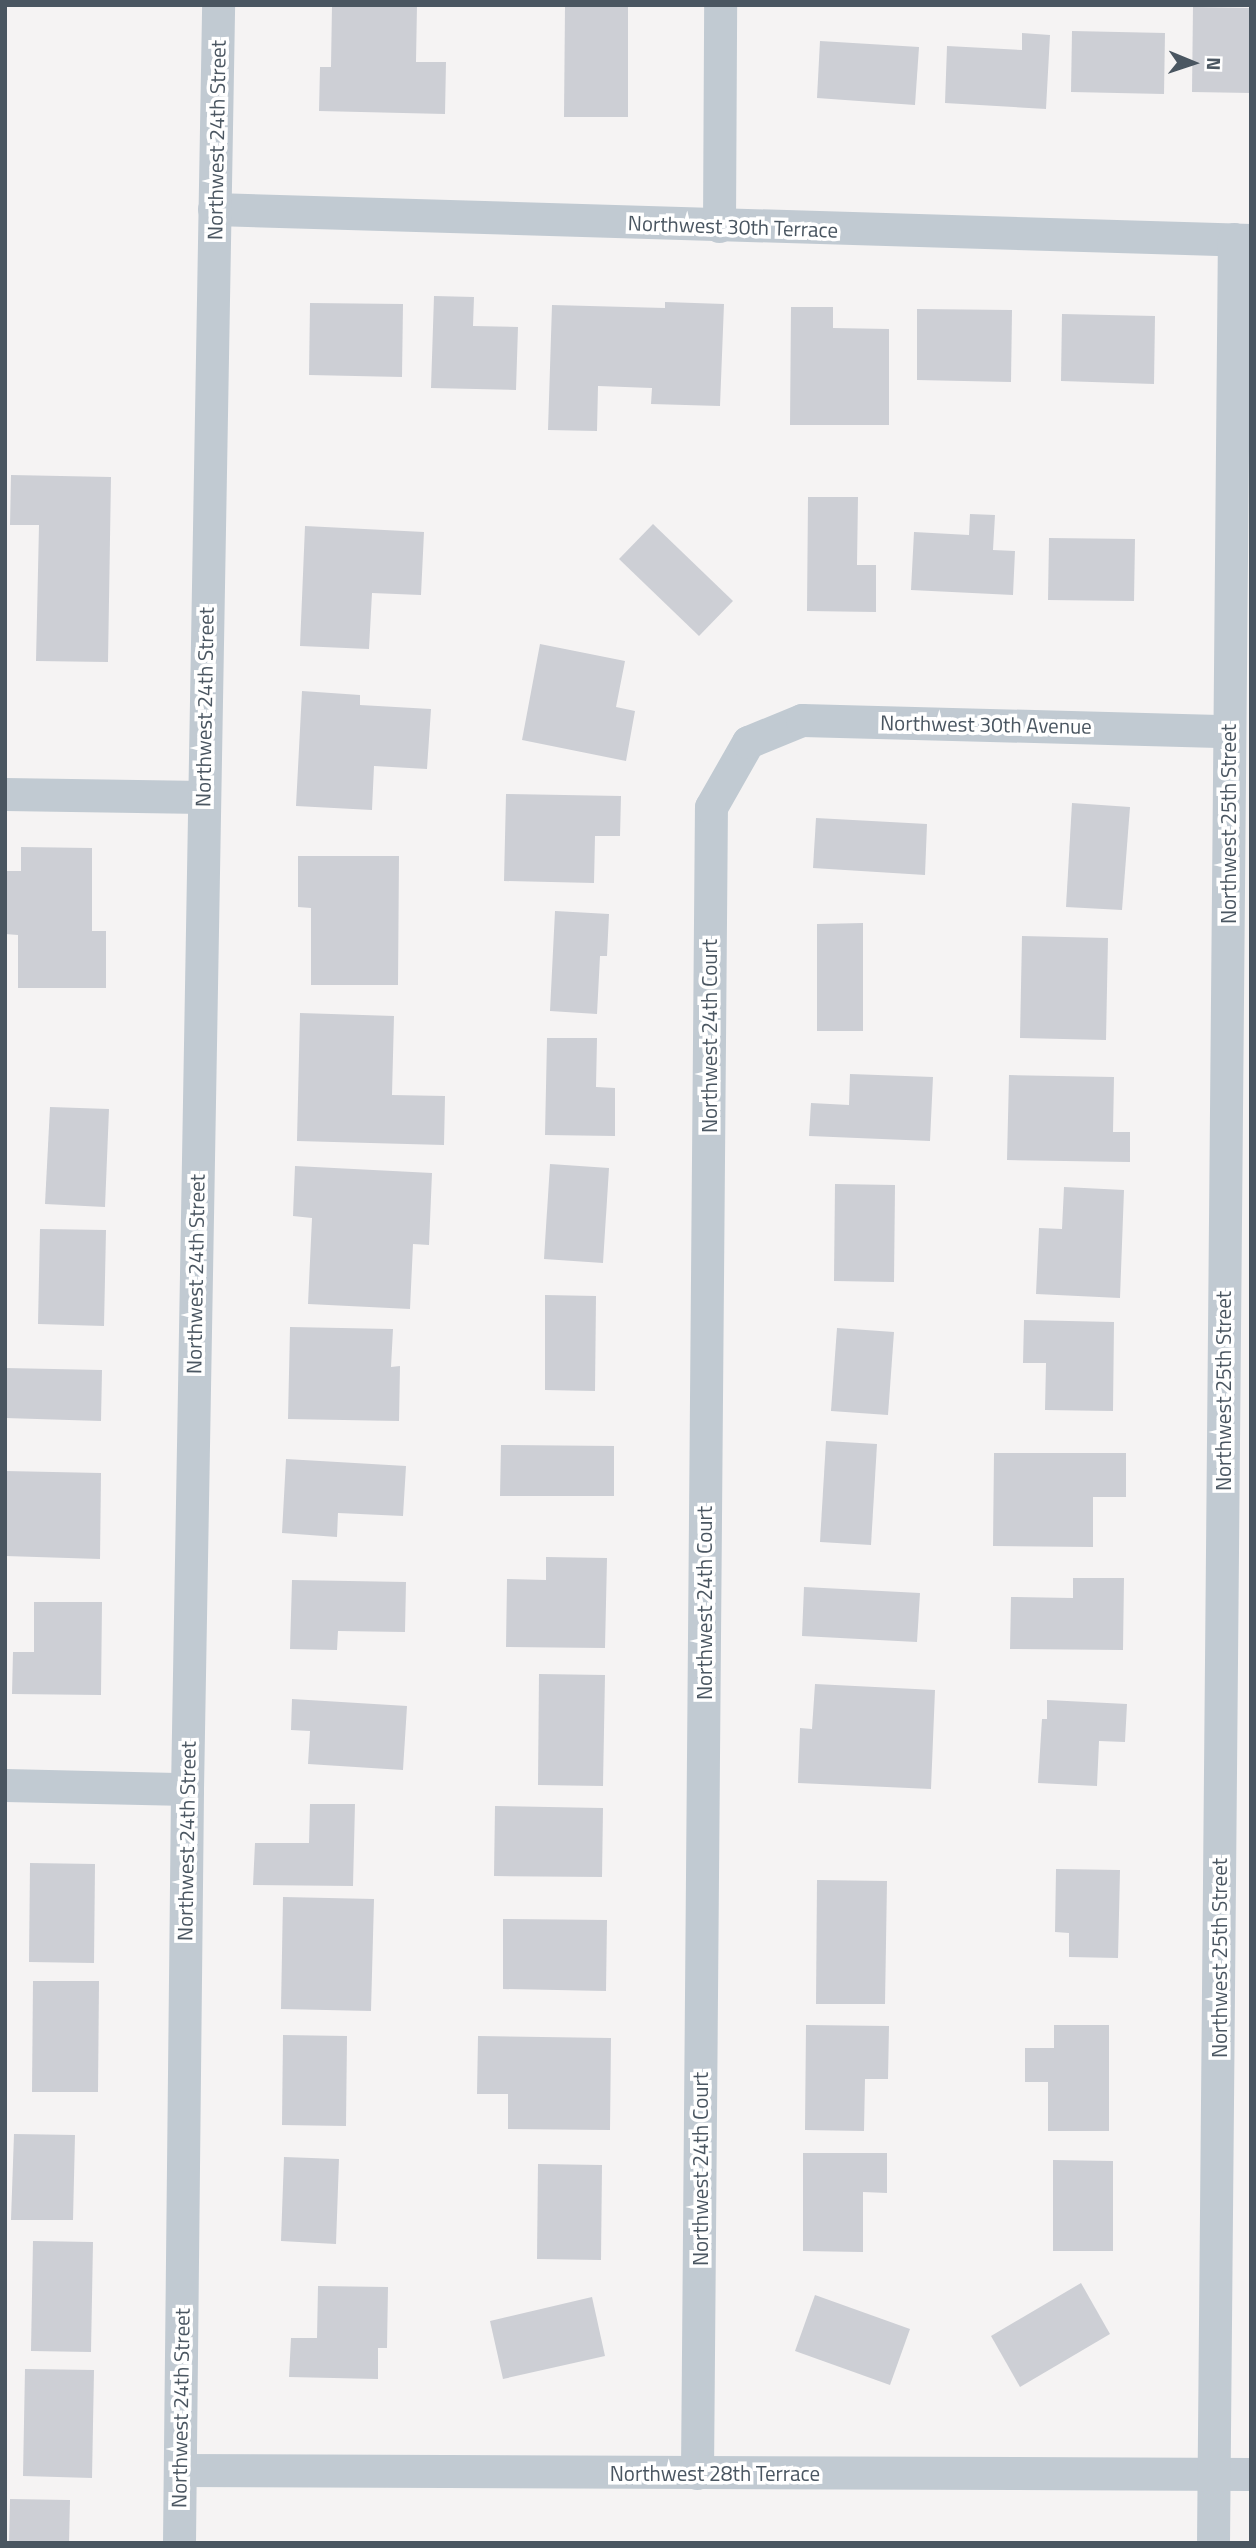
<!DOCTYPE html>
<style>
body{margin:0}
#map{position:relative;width:1256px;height:2548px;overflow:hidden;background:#f5f3f3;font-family:"Titillium Web",sans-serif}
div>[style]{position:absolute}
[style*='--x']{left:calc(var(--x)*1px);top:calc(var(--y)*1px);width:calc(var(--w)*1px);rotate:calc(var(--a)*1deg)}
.building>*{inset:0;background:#cdcfd5}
.minor>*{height:33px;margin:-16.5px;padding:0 16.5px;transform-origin:16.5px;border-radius:16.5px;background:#c1cad2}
span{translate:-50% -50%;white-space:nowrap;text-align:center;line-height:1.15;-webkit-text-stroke:7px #fff;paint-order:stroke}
.street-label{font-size:21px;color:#4a5661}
.frame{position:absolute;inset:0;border:7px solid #4a5661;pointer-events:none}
.north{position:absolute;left:1158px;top:28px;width:70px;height:70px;-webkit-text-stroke:5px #fff;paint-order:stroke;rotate:92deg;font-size:19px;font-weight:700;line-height:28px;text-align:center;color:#4a5661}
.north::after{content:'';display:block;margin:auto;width:24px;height:32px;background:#4a5661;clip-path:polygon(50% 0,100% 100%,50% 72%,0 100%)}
</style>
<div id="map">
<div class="building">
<i style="clip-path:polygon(332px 5px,417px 5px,416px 62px,446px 62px,445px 114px,319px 111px,320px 67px,331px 67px)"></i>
<i style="clip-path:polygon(565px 7px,628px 7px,628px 117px,564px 117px)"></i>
<i style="clip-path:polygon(1193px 7px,1251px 8px,1251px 93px,1192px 92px)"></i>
<i style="clip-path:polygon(1072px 31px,1165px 33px,1164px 94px,1071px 92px)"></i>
<i style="clip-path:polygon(1022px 33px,1050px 35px,1046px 109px,945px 103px,947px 46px,1022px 50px)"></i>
<i style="clip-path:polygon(820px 41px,919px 47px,915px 105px,817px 98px)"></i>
<i style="clip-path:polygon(434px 296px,474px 297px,473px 326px,518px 327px,516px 390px,431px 388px)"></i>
<i style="clip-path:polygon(665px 302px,724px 304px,720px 406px,651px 404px,652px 388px,598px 386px,597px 431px,548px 430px,552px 305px,665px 308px)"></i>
<i style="clip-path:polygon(310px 303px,403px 304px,402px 377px,309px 375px)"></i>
<i style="clip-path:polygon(791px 307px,833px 307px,833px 328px,889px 329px,889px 425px,790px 425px)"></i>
<i style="clip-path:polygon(917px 309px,1012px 310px,1011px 382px,917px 380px)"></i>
<i style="clip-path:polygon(1062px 314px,1155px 316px,1154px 384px,1061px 381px)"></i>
<i style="clip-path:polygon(11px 475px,111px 477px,108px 662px,36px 661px,39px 525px,10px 525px)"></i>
<i style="clip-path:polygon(808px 497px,858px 497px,857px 565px,876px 565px,876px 612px,807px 611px)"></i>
<i style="clip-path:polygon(970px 514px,995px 515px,993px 550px,1015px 551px,1013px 595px,911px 590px,914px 532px,969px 535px)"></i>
<i style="clip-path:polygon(653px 524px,733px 601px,699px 636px,619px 559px)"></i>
<i style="clip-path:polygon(305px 526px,424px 532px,421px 595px,372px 593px,369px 649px,300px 646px)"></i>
<i style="clip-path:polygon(1049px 538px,1135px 539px,1134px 601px,1048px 600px)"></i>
<i style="clip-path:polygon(540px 644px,625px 661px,616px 707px,635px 711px,626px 761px,522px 740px)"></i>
<i style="clip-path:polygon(302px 691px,360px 695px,360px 705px,431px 709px,427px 769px,374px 766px,372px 810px,296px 806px)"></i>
<i style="clip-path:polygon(506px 794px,621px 796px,620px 836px,595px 836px,594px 883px,504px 881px)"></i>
<i style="clip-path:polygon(1072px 803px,1130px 807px,1122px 910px,1066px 907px)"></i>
<i style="clip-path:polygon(816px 818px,927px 824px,925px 875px,813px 868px)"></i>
<i style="clip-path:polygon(21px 847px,92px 848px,92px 931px,106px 931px,106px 988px,18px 988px,18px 935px,5px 934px,5px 871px,21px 871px)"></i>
<i style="clip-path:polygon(298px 856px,399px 856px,398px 985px,311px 985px,311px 908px,298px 907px)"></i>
<i style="clip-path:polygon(555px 911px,609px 914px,607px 956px,600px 956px,597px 1014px,550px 1011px)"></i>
<i style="clip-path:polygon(863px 923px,863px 1031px,817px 1031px,817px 924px)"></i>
<i style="clip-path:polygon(1022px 936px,1108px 938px,1106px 1040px,1020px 1038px)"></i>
<i style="clip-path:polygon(300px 1013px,394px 1016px,392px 1095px,445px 1096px,444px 1145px,297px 1141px)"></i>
<i style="clip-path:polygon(547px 1038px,597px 1038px,596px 1087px,615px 1088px,615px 1136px,545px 1135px)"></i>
<i style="clip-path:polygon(850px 1074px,933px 1077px,930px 1141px,809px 1136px,811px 1103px,849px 1105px)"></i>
<i style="clip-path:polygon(1009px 1075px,1114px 1077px,1113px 1132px,1130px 1132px,1130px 1162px,1007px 1160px)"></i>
<i style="clip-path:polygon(50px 1107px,109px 1109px,105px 1207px,45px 1204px)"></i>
<i style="clip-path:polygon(550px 1164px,609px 1168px,603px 1263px,544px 1259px)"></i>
<i style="clip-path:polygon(295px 1166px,432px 1173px,429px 1245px,413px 1244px,410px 1309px,308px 1304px,312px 1218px,293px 1216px)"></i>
<i style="clip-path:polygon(835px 1184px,895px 1185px,894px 1282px,834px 1281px)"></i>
<i style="clip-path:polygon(1064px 1187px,1124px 1190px,1120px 1298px,1036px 1294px,1039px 1228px,1062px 1229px)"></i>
<i style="clip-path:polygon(40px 1229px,106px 1230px,104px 1326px,38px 1324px)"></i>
<i style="clip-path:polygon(545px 1295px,596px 1296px,595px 1391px,545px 1390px)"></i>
<i style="clip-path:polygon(1024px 1320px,1114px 1322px,1113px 1411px,1045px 1410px,1046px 1363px,1023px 1363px)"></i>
<i style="clip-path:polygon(290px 1327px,393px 1329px,391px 1367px,400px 1366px,399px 1421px,288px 1419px)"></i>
<i style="clip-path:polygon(837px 1328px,894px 1332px,888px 1415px,831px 1411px)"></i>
<i style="clip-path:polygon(5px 1368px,102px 1370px,101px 1421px,5px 1418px)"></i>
<i style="clip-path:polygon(826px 1441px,877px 1444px,871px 1545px,820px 1542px)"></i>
<i style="clip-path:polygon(501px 1445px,614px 1446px,614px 1496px,500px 1496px)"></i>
<i style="clip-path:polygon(994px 1453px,1126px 1453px,1126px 1497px,1093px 1497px,1093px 1547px,993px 1546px)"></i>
<i style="clip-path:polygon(286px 1459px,406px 1466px,403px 1516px,338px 1513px,337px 1537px,282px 1533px)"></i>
<i style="clip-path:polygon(5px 1471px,101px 1473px,100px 1559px,5px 1556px)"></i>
<i style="clip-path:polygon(546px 1557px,607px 1558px,605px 1648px,506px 1647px,507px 1579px,546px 1580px)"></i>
<i style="clip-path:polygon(1073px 1578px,1124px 1578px,1123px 1650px,1010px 1649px,1011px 1597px,1073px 1598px)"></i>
<i style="clip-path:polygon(292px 1580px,406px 1582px,405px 1632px,338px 1631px,337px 1650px,290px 1649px)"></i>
<i style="clip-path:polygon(804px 1587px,920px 1593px,917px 1642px,802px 1636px)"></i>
<i style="clip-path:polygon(34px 1602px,102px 1602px,101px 1695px,12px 1694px,13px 1652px,34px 1652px)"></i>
<i style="clip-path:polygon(539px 1674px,605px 1675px,603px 1786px,538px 1785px)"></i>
<i style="clip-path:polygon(815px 1684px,935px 1690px,931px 1789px,798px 1783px,800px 1728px,812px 1729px)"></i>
<i style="clip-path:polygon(292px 1699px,407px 1706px,403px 1770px,308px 1764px,310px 1731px,291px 1730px)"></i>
<i style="clip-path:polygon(1047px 1700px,1127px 1704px,1125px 1742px,1099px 1741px,1097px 1786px,1038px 1783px,1042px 1719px,1047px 1719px)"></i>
<i style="clip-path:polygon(310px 1804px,355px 1804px,353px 1886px,253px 1885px,255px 1843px,309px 1843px)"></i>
<i style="clip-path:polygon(495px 1806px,603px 1808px,602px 1877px,494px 1876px)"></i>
<i style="clip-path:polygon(30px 1863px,95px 1864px,94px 1963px,29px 1962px)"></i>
<i style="clip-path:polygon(1056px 1869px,1120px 1870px,1118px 1958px,1069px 1957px,1069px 1933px,1055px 1932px)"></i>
<i style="clip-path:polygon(817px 1880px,887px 1881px,885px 2004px,816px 2004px)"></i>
<i style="clip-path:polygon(283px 1897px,374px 1899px,371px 2011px,281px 2009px)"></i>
<i style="clip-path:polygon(503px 1919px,607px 1920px,606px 1991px,503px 1989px)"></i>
<i style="clip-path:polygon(33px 1981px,99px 1981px,98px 2092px,32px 2092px)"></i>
<i style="clip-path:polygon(806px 2025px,889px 2026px,888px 2079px,865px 2079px,864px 2131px,805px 2130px)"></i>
<i style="clip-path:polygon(1054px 2025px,1109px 2025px,1109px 2131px,1048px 2131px,1048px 2082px,1025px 2082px,1025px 2048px,1054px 2048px)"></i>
<i style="clip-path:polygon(283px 2035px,347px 2036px,346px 2126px,282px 2125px)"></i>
<i style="clip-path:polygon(478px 2036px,611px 2038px,610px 2130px,508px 2129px,508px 2094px,477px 2094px)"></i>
<i style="clip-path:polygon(14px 2134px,75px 2135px,73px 2220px,11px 2220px)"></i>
<i style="clip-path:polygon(803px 2153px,887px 2153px,887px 2193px,863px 2192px,863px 2252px,803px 2251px)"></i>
<i style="clip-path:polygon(284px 2157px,339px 2159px,336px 2244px,281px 2241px)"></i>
<i style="clip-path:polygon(1053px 2160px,1113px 2161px,1113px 2251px,1053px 2251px)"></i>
<i style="clip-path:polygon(538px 2164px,602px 2165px,601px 2260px,537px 2259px)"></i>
<i style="clip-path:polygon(33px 2241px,93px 2242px,91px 2352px,31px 2351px)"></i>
<i style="clip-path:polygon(1081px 2283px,1110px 2334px,1020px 2387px,991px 2336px)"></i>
<i style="clip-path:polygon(318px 2286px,388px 2287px,387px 2348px,378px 2348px,378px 2379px,289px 2377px,291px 2338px,317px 2338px)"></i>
<i style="clip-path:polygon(815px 2295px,910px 2329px,890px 2385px,795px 2351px)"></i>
<i style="clip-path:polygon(592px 2297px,605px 2356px,503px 2379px,490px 2321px)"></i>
<i style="clip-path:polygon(25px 2369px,94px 2370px,92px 2478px,23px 2476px)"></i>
<i style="clip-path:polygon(10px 2499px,70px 2500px,69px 2543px,9px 2543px)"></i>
</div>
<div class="minor">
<i style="--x:214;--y:209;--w:1037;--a:1.71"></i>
<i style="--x:719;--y:226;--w:221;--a:-89.7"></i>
<i style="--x:5;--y:794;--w:198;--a:0.9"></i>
<i style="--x:5;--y:1785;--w:182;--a:1.3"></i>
<i style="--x:180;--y:2470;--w:1071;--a:0.21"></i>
<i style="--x:697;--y:2473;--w:1666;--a:-89.52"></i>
<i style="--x:711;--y:807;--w:75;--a:-60.4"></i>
<i style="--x:748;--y:742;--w:58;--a:-22.2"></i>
<i style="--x:802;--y:720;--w:426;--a:1.5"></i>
<i style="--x:179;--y:2543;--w:754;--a:-89.39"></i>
<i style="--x:187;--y:1789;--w:1784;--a:-89"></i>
<i style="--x:1213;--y:2543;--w:2304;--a:-89.48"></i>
</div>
<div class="street-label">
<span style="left:216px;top:140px;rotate:-89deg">Northwest 24th Street</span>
<span style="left:733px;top:226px;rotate:2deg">Northwest 30th Terrace</span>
<span style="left:204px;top:707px;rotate:-89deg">Northwest 24th Street</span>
<span style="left:986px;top:724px;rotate:1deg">Northwest 30th Avenue</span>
<span style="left:1228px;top:824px;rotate:-90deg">Northwest 25th Street</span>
<span style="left:709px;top:1036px;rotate:-90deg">Northwest 24th Court</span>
<span style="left:195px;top:1274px;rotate:-89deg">Northwest 24th Street</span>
<span style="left:1223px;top:1391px;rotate:-90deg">Northwest 25th Street</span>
<span style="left:704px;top:1603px;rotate:-90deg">Northwest 24th Court</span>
<span style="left:186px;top:1841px;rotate:-89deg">Northwest 24th Street</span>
<span style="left:1219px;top:1958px;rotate:-90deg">Northwest 25th Street</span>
<span style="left:700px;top:2169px;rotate:-90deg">Northwest 24th Court</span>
<span style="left:180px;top:2408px;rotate:-89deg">Northwest 24th Street</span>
<span style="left:715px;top:2473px">Northwest 28th Terrace</span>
</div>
<div class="frame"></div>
<div class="north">N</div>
</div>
